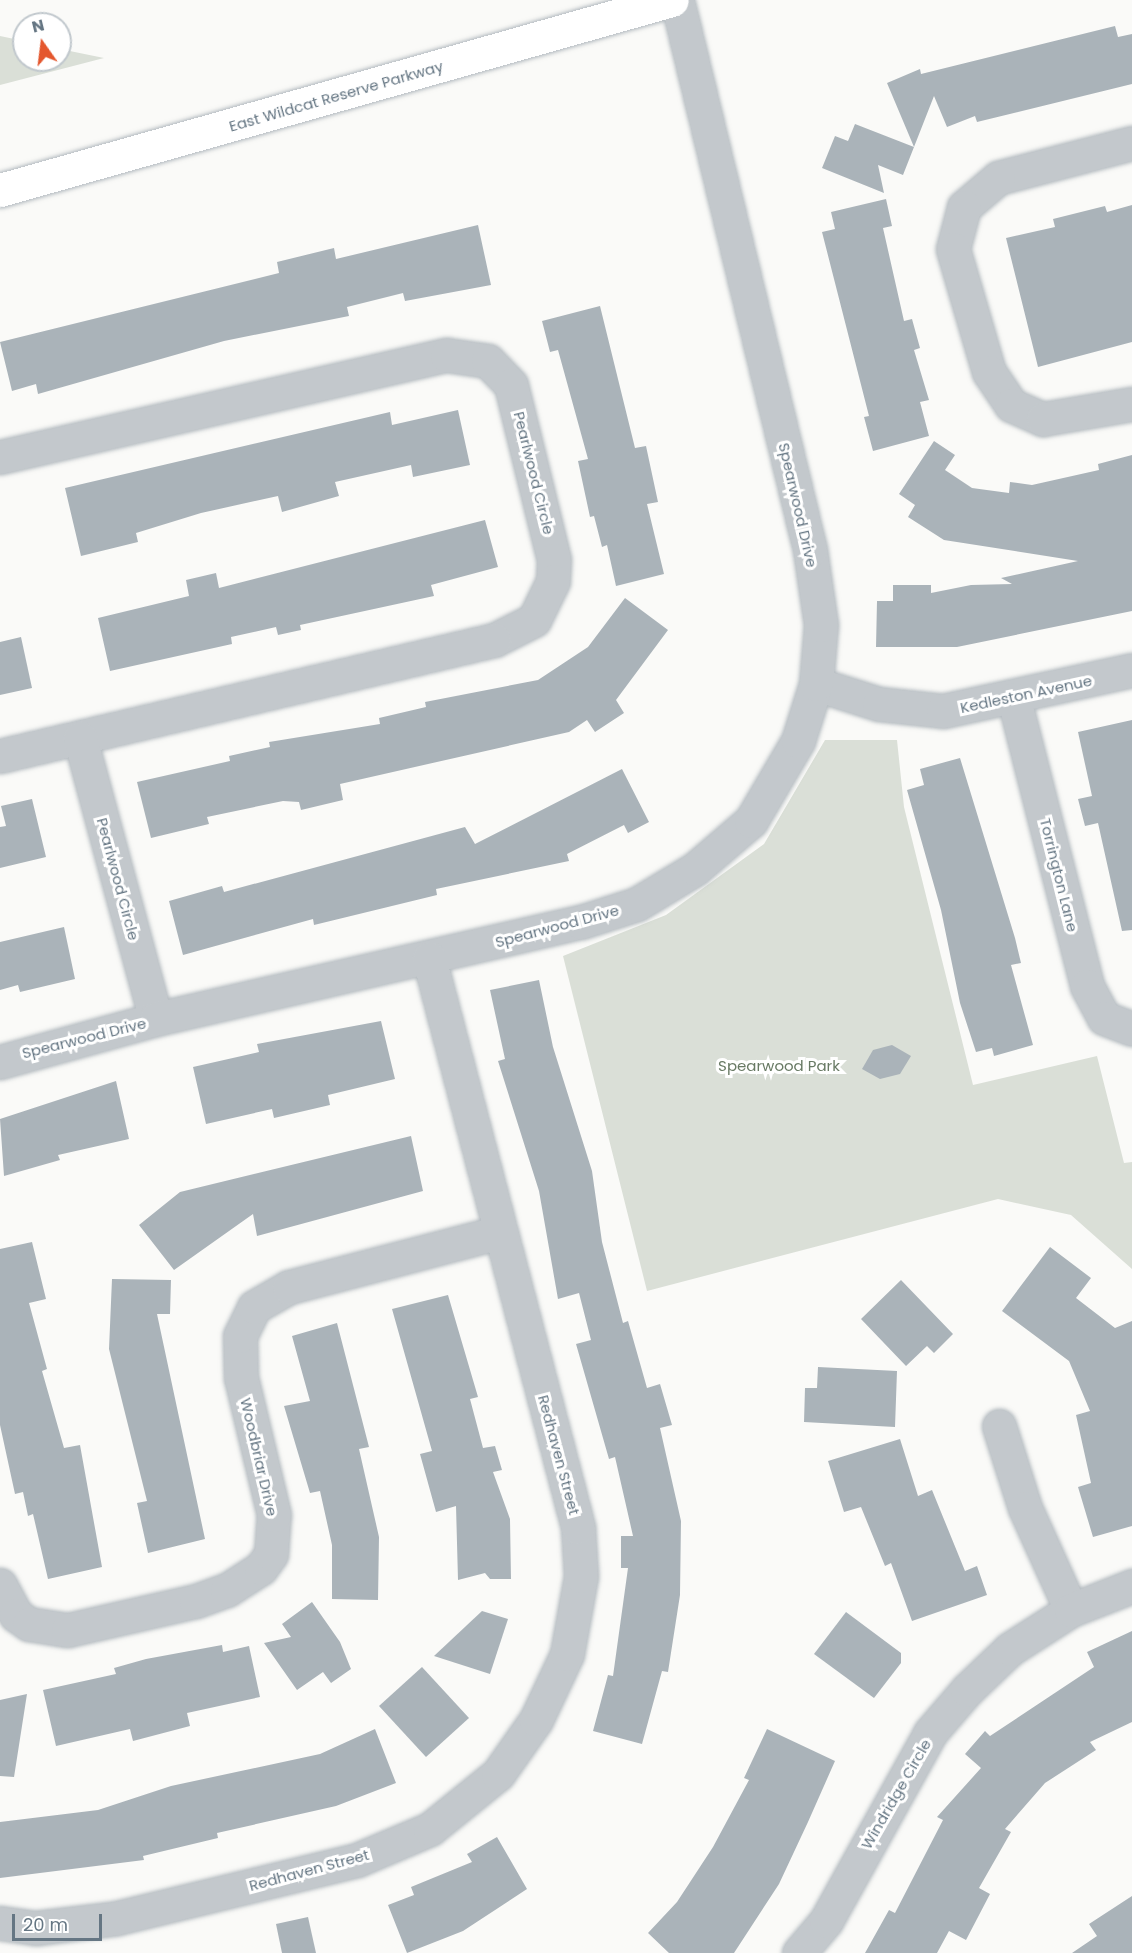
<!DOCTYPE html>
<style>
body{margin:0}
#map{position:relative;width:1132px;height:1953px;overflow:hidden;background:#fafaf8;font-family:Poppins,sans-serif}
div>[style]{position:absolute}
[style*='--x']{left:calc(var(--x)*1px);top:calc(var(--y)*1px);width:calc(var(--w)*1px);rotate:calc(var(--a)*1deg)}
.green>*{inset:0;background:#dadfd7}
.building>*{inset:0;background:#aab3b9}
.roads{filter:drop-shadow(0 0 2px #b3babf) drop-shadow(0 0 2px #b3babf)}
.minor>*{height:33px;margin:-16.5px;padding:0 16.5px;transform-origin:16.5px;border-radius:16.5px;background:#c3c8cc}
.secondary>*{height:33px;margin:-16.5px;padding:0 16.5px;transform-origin:16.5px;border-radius:16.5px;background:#fff}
span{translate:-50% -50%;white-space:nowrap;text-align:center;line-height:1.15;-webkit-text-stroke:6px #fff;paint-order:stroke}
.street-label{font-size:15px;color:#657683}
.park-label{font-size:15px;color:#687a64}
.north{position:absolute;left:12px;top:12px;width:60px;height:60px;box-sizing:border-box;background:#fff;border:2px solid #c1c8cd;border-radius:50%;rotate:346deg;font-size:16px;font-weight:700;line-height:24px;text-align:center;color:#657683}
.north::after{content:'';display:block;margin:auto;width:21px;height:27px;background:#e4572e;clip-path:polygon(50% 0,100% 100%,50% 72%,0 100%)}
.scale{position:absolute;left:12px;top:1914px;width:90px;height:27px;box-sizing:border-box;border:3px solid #657683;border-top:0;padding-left:8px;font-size:18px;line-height:21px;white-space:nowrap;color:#657683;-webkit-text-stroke:4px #fff;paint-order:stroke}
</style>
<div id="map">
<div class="green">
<i style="clip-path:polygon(0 36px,24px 41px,24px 60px,60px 60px,60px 49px,104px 58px,0 85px)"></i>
<i style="clip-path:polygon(825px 740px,897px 740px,904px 807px,973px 1085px,1097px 1056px,1124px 1163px,1132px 1162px,1132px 1269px,1071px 1215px,998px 1199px,647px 1291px,563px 956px,666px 915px,764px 844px)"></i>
</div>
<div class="building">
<i style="clip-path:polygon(1115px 26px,1118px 37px,1132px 34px,1132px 84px,977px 122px,975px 116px,947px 127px,934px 96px,914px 147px,887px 83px,920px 69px,921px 74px)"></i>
<i style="clip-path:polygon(855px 124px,914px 147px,903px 175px,878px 165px,884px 193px,822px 168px,835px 136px,848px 141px)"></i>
<i style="clip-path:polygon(886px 199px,892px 226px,883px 228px,904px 321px,912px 319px,920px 348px,914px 350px,929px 400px,920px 402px,929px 436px,873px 451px,864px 417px,869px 416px,822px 232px,835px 229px,831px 212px)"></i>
<i style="clip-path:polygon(1132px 205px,1132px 342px,1038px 367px,1006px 238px,1055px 227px,1053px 219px,1105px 206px,1107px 212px)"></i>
<i style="clip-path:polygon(478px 225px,491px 285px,405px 301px,403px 293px,347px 307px,349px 316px,224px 341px,38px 394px,36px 384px,12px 391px,0 342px,279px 273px,277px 262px,334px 248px,336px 259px)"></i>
<i style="clip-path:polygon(600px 306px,635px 448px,646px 446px,658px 502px,647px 504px,664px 574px,616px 586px,607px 545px,602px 547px,594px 516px,590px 517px,578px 461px,588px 459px,558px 350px,550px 352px,542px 321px)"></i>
<i style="clip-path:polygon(458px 410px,470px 465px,413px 477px,411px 465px,335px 482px,339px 496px,282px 512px,278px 496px,201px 513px,136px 533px,138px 542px,81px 556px,65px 488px,390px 412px,392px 425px)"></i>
<i style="clip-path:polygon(934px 441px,955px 455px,945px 470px,972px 488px,1009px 493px,1010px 482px,1032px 485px,1099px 470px,1098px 464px,1132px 455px,1132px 611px,957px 647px,876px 647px,877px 601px,893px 601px,893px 585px,931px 585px,931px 593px,971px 585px,1012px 584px,1001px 578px,1078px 561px,944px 540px,908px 517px,915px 505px,899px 494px)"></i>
<i style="clip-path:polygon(485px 520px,498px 567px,431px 585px,434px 596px,300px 625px,301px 630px,278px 635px,276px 627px,231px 637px,232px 644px,110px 671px,98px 618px,189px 596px,186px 580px,216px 573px,219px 588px)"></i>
<i style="clip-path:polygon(625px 598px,668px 630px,616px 700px,624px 713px,595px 732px,587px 720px,569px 732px,340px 784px,343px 800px,301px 810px,299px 802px,283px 801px,207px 817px,209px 824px,151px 838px,137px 782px,230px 761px,229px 756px,270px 747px,269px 742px,380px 724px,379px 718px,426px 707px,425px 702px,538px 680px,588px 647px)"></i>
<i style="clip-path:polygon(21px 637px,32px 688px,0 695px,0 642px)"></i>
<i style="clip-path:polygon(1132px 720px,1132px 930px,1122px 931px,1098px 823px,1085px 826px,1078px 799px,1092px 796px,1078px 732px)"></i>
<i style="clip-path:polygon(960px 758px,1015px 938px,1021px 963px,1011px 965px,1033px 1045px,994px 1056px,992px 1048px,976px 1052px,960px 1003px,941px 910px,907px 790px,924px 785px,920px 769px)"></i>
<i style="clip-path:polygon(622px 769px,649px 822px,628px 833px,624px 825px,567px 854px,569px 861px,436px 889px,437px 895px,314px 925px,313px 919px,183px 955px,169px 901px,222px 886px,224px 892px,465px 827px,475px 844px)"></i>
<i style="clip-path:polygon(32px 799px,46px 857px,0 868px,0 827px,6px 826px,1px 806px)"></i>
<i style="clip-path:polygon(64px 927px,75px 979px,20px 992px,18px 985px,0 990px,0 942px)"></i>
<i style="clip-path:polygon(539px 980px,553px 1047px,592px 1171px,602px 1242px,623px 1323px,628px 1321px,647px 1388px,660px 1384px,672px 1425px,660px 1428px,681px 1521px,680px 1595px,668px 1672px,662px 1671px,642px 1744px,593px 1731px,608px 1675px,613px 1676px,628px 1568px,621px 1568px,621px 1536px,633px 1536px,615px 1457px,609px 1459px,576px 1344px,591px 1340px,579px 1293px,558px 1299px,539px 1191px,498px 1061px,505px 1059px,490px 990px)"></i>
<i style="clip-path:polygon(381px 1021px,395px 1079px,328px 1095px,330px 1105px,274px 1118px,272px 1109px,206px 1124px,193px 1067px,259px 1052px,257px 1044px)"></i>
<i style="clip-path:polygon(892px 1045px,911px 1056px,900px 1074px,880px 1079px,862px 1069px,873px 1050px)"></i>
<i style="clip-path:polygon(116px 1081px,129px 1139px,58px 1155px,60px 1160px,4px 1176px,0 1119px)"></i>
<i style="clip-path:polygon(411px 1136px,423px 1191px,257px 1236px,253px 1214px,174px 1270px,139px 1225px,180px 1192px)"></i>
<i style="clip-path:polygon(32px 1242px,46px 1299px,29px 1303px,47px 1369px,42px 1371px,64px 1448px,80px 1445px,102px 1567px,48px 1579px,33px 1514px,28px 1516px,23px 1492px,15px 1494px,0 1425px,0 1249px)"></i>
<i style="clip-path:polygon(1050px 1247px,1091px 1278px,1076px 1298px,1115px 1328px,1132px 1321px,1132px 1526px,1093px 1537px,1078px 1487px,1091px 1483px,1076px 1415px,1090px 1411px,1069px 1361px,1002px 1311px)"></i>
<i style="clip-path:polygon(112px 1279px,171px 1280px,170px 1314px,157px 1314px,205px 1539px,148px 1553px,137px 1503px,147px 1501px,109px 1349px)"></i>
<i style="clip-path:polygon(901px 1280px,953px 1334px,934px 1353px,927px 1346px,906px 1366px,861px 1319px)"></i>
<i style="clip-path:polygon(448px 1295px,478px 1397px,470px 1399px,483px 1448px,495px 1446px,502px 1470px,493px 1472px,510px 1519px,511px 1579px,490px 1579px,485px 1573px,458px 1580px,456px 1506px,436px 1512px,420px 1454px,432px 1451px,392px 1309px)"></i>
<i style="clip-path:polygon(337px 1323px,369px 1447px,359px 1449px,379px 1537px,378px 1600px,332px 1599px,332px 1545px,320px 1491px,310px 1493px,284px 1406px,310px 1401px,292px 1336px)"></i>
<i style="clip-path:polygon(818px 1367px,897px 1371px,895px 1427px,804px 1422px,805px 1388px,817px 1388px)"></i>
<i style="clip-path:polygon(900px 1439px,918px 1496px,932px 1490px,965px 1571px,977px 1566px,987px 1595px,912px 1621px,891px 1563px,885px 1566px,861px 1507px,844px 1512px,828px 1461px)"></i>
<i style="clip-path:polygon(312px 1602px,340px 1642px,351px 1669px,331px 1683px,323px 1672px,297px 1690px,264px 1643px,291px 1637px,282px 1624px)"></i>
<i style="clip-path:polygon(482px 1611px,508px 1619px,490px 1674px,434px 1656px)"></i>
<i style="clip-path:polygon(846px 1612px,901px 1653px,901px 1663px,874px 1698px,814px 1654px)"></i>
<i style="clip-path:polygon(1132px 1631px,1132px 1722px,1090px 1742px,1096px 1750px,1045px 1783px,1005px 1829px,1011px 1832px,979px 1888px,990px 1894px,966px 1940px,949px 1931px,937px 1953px,865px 1953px,889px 1910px,895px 1913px,943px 1820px,937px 1817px,981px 1768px,965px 1754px,985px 1731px,990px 1736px,1094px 1667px,1087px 1652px)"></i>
<i style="clip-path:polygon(222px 1645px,223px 1652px,249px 1646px,260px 1697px,187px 1713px,190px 1726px,133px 1741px,130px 1729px,56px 1746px,43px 1690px,116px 1674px,114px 1668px,146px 1659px)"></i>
<i style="clip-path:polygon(422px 1667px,469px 1718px,426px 1757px,379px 1706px)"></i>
<i style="clip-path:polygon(27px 1694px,14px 1777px,0 1776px,0 1700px)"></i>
<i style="clip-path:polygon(375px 1729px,396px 1783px,336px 1806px,217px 1833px,218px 1838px,143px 1856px,144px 1860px,0 1878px,0 1822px,98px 1810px,171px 1786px,320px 1754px)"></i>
<i style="clip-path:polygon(767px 1729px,835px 1761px,808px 1822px,779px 1884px,734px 1953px,669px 1953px,648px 1933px,677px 1902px,713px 1847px,749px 1780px,744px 1778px)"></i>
<i style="clip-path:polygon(497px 1837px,527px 1889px,463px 1931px,407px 1953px,388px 1905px,414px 1895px,411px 1887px,472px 1862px,467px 1854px)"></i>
<i style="clip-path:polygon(1132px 1896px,1132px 1953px,1072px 1953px,1097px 1936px,1089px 1924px)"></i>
<i style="clip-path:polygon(308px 1917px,316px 1953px,282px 1953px,276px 1924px)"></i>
</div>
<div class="roads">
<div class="minor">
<i style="--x:1132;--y:143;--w:138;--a:165.4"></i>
<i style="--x:998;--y:178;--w:45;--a:139.5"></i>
<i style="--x:964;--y:207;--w:43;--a:104.7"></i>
<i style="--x:953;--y:249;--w:128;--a:73.7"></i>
<i style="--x:989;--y:372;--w:40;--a:56"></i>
<i style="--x:1011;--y:405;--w:35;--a:24"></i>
<i style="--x:1043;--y:419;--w:90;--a:-9.6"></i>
<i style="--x:0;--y:457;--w:458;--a:-12.9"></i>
<i style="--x:447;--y:355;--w:41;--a:8.3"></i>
<i style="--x:488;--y:361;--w:33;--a:46"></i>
<i style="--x:511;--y:385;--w:180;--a:76.2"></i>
<i style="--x:554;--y:560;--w:21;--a:93"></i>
<i style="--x:553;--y:581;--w:43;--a:116"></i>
<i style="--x:534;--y:620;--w:45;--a:153.4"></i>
<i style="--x:494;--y:640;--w:507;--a:166.79"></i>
<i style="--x:816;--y:684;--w:66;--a:17.6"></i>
<i style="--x:879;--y:704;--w:64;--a:6.2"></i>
<i style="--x:943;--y:711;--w:193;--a:-12.2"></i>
<i style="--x:1014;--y:699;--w:296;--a:75.7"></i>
<i style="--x:1087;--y:986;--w:36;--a:62"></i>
<i style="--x:1104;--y:1018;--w:30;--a:21"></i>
<i style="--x:80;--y:738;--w:291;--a:74.9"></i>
<i style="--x:0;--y:1062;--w:162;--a:-15.4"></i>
<i style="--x:156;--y:1019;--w:436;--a:-12.9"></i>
<i style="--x:581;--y:922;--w:59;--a:-17.8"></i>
<i style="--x:637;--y:904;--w:68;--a:-31.1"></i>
<i style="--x:695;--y:869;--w:74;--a:-40.6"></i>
<i style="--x:751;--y:821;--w:93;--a:-59.6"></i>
<i style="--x:798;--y:741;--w:60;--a:-72.5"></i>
<i style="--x:816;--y:684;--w:59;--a:-85.2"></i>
<i style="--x:821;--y:625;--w:76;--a:-98.3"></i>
<i style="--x:810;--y:550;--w:566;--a:-103.59"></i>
<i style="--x:999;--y:1426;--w:86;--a:72.4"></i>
<i style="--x:1025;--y:1508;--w:112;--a:65.7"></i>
<i style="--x:0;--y:1585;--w:34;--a:62"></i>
<i style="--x:16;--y:1615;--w:16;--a:35"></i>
<i style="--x:29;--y:1624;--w:39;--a:9"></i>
<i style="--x:68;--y:1630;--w:131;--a:-12.8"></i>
<i style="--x:196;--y:1601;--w:33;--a:-20"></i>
<i style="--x:227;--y:1590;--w:40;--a:-32.9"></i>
<i style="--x:261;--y:1568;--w:17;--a:-54"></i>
<i style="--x:271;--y:1554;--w:39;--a:-86"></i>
<i style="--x:274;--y:1515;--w:141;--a:-103.5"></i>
<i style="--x:241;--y:1378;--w:42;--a:-91.4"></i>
<i style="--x:240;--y:1336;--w:32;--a:-64"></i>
<i style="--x:254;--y:1307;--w:40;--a:-29.7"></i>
<i style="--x:289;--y:1287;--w:215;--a:-14.6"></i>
<i style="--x:0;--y:1923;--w:36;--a:8"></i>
<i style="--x:36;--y:1928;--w:82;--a:-7"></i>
<i style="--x:117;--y:1918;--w:247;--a:-13.6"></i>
<i style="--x:357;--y:1860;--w:79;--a:-23"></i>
<i style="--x:430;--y:1829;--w:87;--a:-39"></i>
<i style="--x:498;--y:1774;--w:66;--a:-54.9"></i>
<i style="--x:536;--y:1720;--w:73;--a:-64.8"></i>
<i style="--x:567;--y:1654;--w:79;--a:-79.8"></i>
<i style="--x:581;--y:1576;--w:49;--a:-93.5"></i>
<i style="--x:578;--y:1527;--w:588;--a:-104.67"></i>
<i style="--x:799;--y:1953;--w:42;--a:-49.8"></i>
<i style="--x:826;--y:1921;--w:215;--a:-61"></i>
<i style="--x:930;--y:1733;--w:57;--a:-49.3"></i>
<i style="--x:967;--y:1690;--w:59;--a:-43.6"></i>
<i style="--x:1010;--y:1649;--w:72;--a:-32.6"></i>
<i style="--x:1071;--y:1610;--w:66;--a:-21.5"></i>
</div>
<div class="secondary">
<i style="--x:0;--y:190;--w:698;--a:-15.79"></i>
</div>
</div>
<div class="street-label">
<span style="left:336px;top:96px;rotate:-16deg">East Wildcat Reserve Parkway</span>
<span style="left:534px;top:473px;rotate:76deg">Pearlwood Circle</span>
<span style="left:798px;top:505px;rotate:77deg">Spearwood Drive</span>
<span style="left:1026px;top:694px;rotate:-12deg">Kedleston Avenue</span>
<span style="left:1059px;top:875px;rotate:76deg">Torrington Lane</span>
<span style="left:118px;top:879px;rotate:75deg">Pearlwood Circle</span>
<span style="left:557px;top:926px;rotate:-15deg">Spearwood Drive</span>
<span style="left:84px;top:1038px;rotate:-14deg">Spearwood Drive</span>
<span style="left:559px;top:1455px;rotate:75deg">Redhaven Street</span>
<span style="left:259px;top:1457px;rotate:77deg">Woodbriar Drive</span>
<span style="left:896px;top:1794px;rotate:-60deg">Windridge Circle</span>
<span style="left:309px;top:1870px;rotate:-15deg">Redhaven Street</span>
</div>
<div class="park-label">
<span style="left:779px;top:1066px">Spearwood Park</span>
</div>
<div class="north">N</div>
<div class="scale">20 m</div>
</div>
